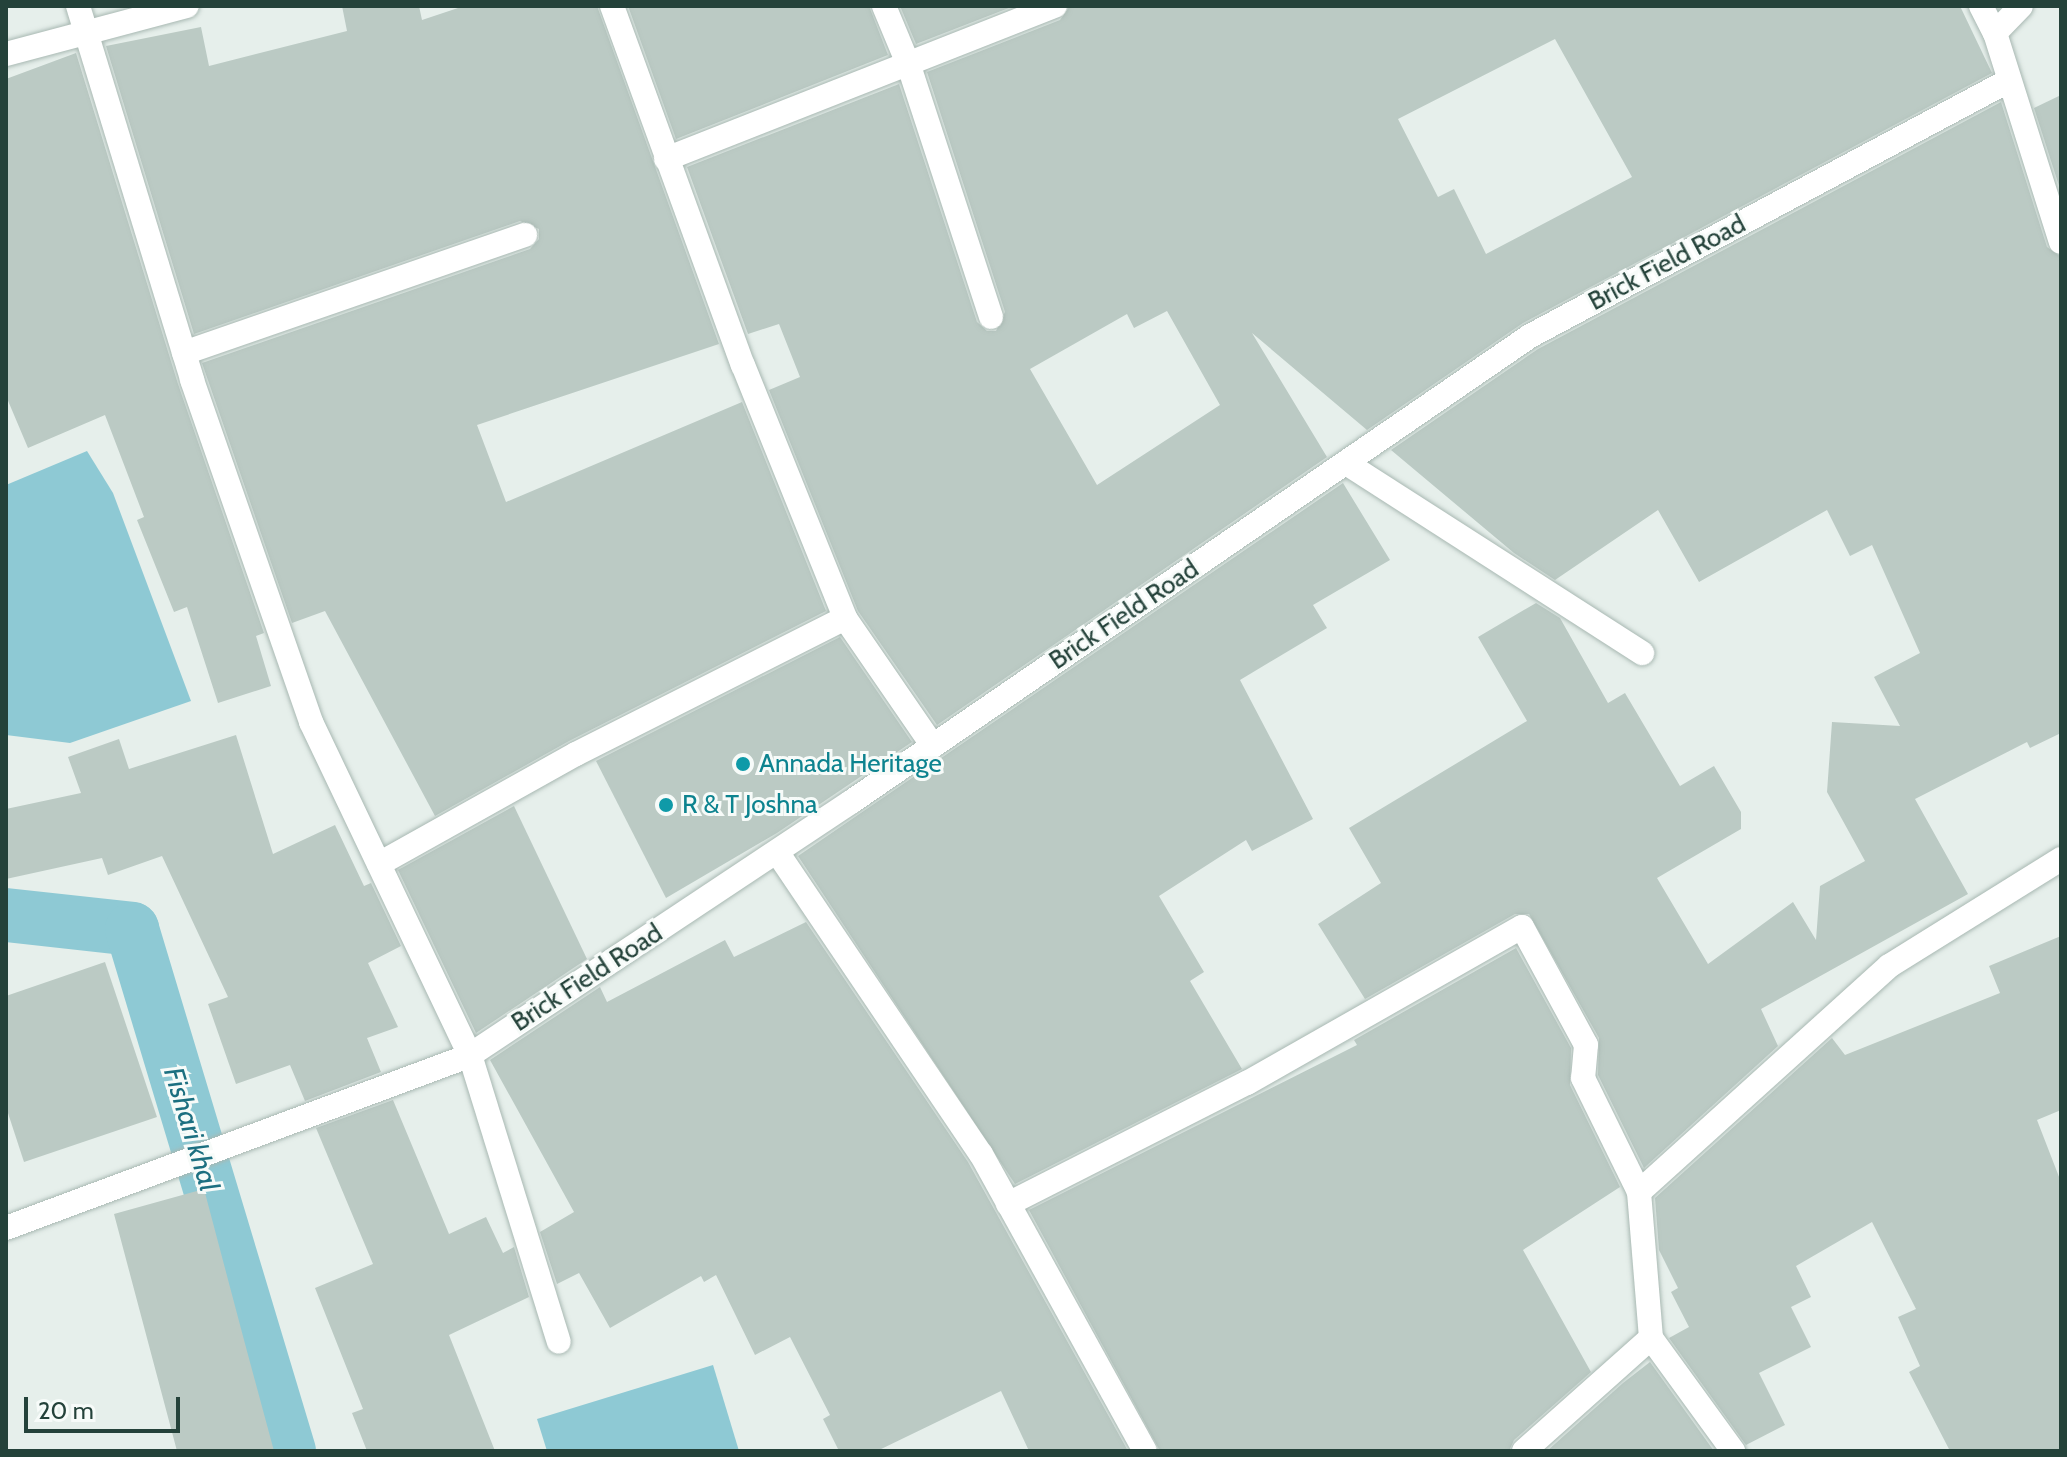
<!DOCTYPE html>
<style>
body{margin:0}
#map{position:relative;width:2067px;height:1457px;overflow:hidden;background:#e6efeb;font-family:Cabin,sans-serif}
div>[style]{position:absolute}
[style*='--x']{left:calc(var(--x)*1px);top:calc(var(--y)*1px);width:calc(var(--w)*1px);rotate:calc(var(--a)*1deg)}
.water>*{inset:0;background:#8ec9d4}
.canal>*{height:54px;margin:-27px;padding:0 27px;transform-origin:27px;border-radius:27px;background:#8ec9d4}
.building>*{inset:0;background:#bbcac4}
.roads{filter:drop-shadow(0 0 2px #a8b8b2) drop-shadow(0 0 2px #a8b8b2)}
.minor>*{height:24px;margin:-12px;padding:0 12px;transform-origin:12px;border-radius:12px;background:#fff}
.secondary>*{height:24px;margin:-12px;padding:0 12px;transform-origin:12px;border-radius:12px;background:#fff}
.dots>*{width:22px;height:22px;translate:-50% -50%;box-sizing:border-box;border:4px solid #f7fbf9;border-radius:50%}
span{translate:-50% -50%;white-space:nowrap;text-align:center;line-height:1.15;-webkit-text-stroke:6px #f7fbf9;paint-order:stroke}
.street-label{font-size:26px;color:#24423a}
.culture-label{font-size:26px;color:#0d838f}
.left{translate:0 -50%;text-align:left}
.water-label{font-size:28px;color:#1c6f80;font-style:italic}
.frame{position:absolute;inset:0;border:8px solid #24423a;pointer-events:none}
.scale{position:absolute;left:24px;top:1397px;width:156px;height:36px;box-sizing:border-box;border:4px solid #24423a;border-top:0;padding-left:10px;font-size:24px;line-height:28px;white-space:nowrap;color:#24423a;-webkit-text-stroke:6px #f7fbf9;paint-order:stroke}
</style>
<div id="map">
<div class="water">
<i style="clip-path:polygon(87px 451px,113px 493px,191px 701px,70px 743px,6px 735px,6px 485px)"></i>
<i style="clip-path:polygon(713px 1365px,739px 1451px,547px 1451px,537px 1419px)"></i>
</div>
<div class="canal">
<i style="--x:6;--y:915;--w:127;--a:6.3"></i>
<i style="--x:132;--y:929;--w:545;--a:73.26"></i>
</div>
<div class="building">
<i style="clip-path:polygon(342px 6px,419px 6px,422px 20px,464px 6px,597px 6px,719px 344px,477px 425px,506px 502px,742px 402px,826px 611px,569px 741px,435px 816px,325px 611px,292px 623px,202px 363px,530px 249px,539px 239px,539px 229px,520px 221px,194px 334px,106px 46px,201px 27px,209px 66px,347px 31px)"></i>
<i style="clip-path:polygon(628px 6px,869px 6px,888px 55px,676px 139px)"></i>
<i style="clip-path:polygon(900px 6px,1014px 6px,916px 44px)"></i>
<i style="clip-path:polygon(evenodd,1070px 6px,1960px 6px,1992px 73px,1523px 323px,1367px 430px,1252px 333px,1327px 457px,937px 725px,858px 611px,769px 390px,800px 377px,779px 324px,748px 334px,687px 167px,899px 84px,977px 322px,987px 331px,996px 331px,1005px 312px,927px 72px,1060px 20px,1070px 6px,1555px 39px,1632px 177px,1486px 254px,1454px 189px,1438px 197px,1398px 119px,1555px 39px,1070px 6px,1167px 311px,1220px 405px,1097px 485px,1030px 369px,1127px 314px,1134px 328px,1167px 311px)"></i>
<i style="clip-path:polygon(76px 53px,178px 384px,264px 633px,256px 636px,271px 686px,218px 703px,187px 607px,174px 612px,137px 520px,144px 517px,105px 415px,28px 448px,6px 396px,6px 79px)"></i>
<i style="clip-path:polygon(2061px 95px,2061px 192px,2034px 108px)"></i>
<i style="clip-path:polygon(2001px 102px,2047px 247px,2061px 257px,2061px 733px,2030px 748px,2027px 742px,1915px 799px,1968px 894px,1761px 1009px,1778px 1046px,1644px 1168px,1598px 1075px,1599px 1038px,1529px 914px,1515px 914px,1365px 999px,1318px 924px,1381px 883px,1349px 828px,1527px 721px,1478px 637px,1536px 603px,1560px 618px,1608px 703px,1625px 693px,1680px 786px,1714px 766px,1741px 812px,1741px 829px,1657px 878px,1708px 964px,1793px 902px,1816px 940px,1820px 886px,1865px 861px,1827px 792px,1832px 722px,1900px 726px,1874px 677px,1920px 653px,1872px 545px,1850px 556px,1827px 510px,1699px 582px,1658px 510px,1555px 580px,1514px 553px,1391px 450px,1538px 349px)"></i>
<i style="clip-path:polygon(1343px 483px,1390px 560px,1313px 605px,1327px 628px,1240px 680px,1313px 819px,1252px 851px,1246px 840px,1159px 896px,1204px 972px,1190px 981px,1242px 1069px,1015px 1184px,798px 856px)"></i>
<i style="clip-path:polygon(840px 637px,912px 742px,777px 833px,666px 898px,596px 761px)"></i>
<i style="clip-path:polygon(236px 735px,273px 854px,335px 825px,364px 886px,371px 883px,401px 946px,368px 963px,398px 1027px,367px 1038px,381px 1072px,305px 1101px,290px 1065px,236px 1084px,208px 1004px,228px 997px,162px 856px,108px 875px,102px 858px,6px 879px,6px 809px,81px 793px,68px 757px,119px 739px,129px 769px)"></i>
<i style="clip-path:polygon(514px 806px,587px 959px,476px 1033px,398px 870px)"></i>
<i style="clip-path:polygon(806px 922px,968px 1162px,1128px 1451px,1029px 1451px,1001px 1391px,877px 1451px,839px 1451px,823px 1419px,830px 1415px,790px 1337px,755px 1355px,716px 1275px,704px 1282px,701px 1276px,610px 1328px,579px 1273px,557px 1284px,540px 1232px,574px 1212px,490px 1060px,600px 987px,607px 1002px,725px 940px,734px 957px)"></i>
<i style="clip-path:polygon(2061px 936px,2061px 1110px,2037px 1120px,2061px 1182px,2061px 1451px,1950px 1451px,1909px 1372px,1920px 1366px,1898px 1317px,1916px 1309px,1872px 1222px,1796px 1266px,1811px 1297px,1791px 1307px,1811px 1347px,1759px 1373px,1785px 1425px,1746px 1445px,1669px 1338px,1689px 1327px,1671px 1292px,1678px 1288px,1659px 1250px,1655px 1198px,1832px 1038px,1845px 1055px,2000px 993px,1989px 966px)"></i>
<i style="clip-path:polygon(1516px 948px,1571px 1048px,1570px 1085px,1620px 1187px,1523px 1250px,1591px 1372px,1514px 1440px,1509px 1451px,1160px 1451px,1029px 1210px,1357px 1045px,1354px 1040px)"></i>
<i style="clip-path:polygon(105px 962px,157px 1117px,24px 1162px,6px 1107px,6px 996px)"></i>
<i style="clip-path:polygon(393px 1100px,449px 1234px,486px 1217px,503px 1253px,514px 1247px,529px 1297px,449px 1335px,495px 1451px,367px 1451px,352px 1413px,363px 1409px,315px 1288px,373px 1264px,316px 1128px)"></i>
<i style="clip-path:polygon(204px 1189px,244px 1340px,274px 1451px,177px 1451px,114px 1214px)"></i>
<i style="clip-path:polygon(1650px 1362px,1714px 1451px,1547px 1451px,1623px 1383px)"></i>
</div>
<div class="roads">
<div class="minor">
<i style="--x:78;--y:6;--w:391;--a:73"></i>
<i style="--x:192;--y:380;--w:362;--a:70.8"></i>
<i style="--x:311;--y:722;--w:369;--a:64.5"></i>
<i style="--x:470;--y:1055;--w:300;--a:72.8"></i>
<i style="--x:612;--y:6;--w:382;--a:70"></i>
<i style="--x:743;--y:365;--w:273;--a:68"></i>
<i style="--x:845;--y:618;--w:155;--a:55.5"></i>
<i style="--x:884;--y:6;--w:65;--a:67.4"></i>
<i style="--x:909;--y:66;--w:264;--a:71.9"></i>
<i style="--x:1981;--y:6;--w:30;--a:63"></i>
<i style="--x:1995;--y:33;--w:219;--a:72.5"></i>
<i style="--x:1995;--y:33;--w:37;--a:-46"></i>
<i style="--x:666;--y:159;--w:418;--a:-21.5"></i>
<i style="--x:184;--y:353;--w:361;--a:-19.1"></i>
<i style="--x:1346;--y:463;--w:352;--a:32.7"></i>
<i style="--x:777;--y:852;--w:364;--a:56"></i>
<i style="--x:981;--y:1154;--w:339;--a:61.1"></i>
<i style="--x:379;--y:864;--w:226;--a:-29.2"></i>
<i style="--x:576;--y:754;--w:301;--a:-26.8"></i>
<i style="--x:1008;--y:1204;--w:268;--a:-26.9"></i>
<i style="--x:1247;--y:1083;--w:316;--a:-29.6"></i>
<i style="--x:1522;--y:927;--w:134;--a:61.5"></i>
<i style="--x:1586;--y:1045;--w:33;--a:95"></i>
<i style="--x:1583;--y:1078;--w:127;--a:63.8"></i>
<i style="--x:6;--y:1228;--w:495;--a:-20.4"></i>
<i style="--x:470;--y:1055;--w:457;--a:-33.6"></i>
<i style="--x:851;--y:802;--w:824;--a:-34.46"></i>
<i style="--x:1530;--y:336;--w:542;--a:-28.08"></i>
<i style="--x:1651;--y:1338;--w:140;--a:54"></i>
<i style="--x:1524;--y:1451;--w:170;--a:-41.7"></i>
<i style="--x:1651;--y:1338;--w:146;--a:-94.7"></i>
<i style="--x:1639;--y:1192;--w:337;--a:-42.1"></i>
<i style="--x:1889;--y:966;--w:203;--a:-31.9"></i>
</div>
<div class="secondary">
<i style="--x:6;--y:54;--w:187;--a:-14.9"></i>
</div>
</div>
<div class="dots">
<i style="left:743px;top:764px;background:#0f9aa8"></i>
<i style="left:666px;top:805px;background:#0f9aa8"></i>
</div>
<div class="street-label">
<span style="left:1667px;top:263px;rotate:-28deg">Brick Field Road</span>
<span style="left:1124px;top:615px;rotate:-34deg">Brick Field Road</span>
<span style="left:587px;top:978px;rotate:-33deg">Brick Field Road</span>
</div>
<div class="culture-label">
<span class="left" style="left:759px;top:764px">Annada Heritage</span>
<span class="left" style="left:682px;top:805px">R &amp; T Joshna</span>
</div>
<div class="water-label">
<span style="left:192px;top:1129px;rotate:73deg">Fishari khal</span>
</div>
<div class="frame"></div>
<div class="scale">20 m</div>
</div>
